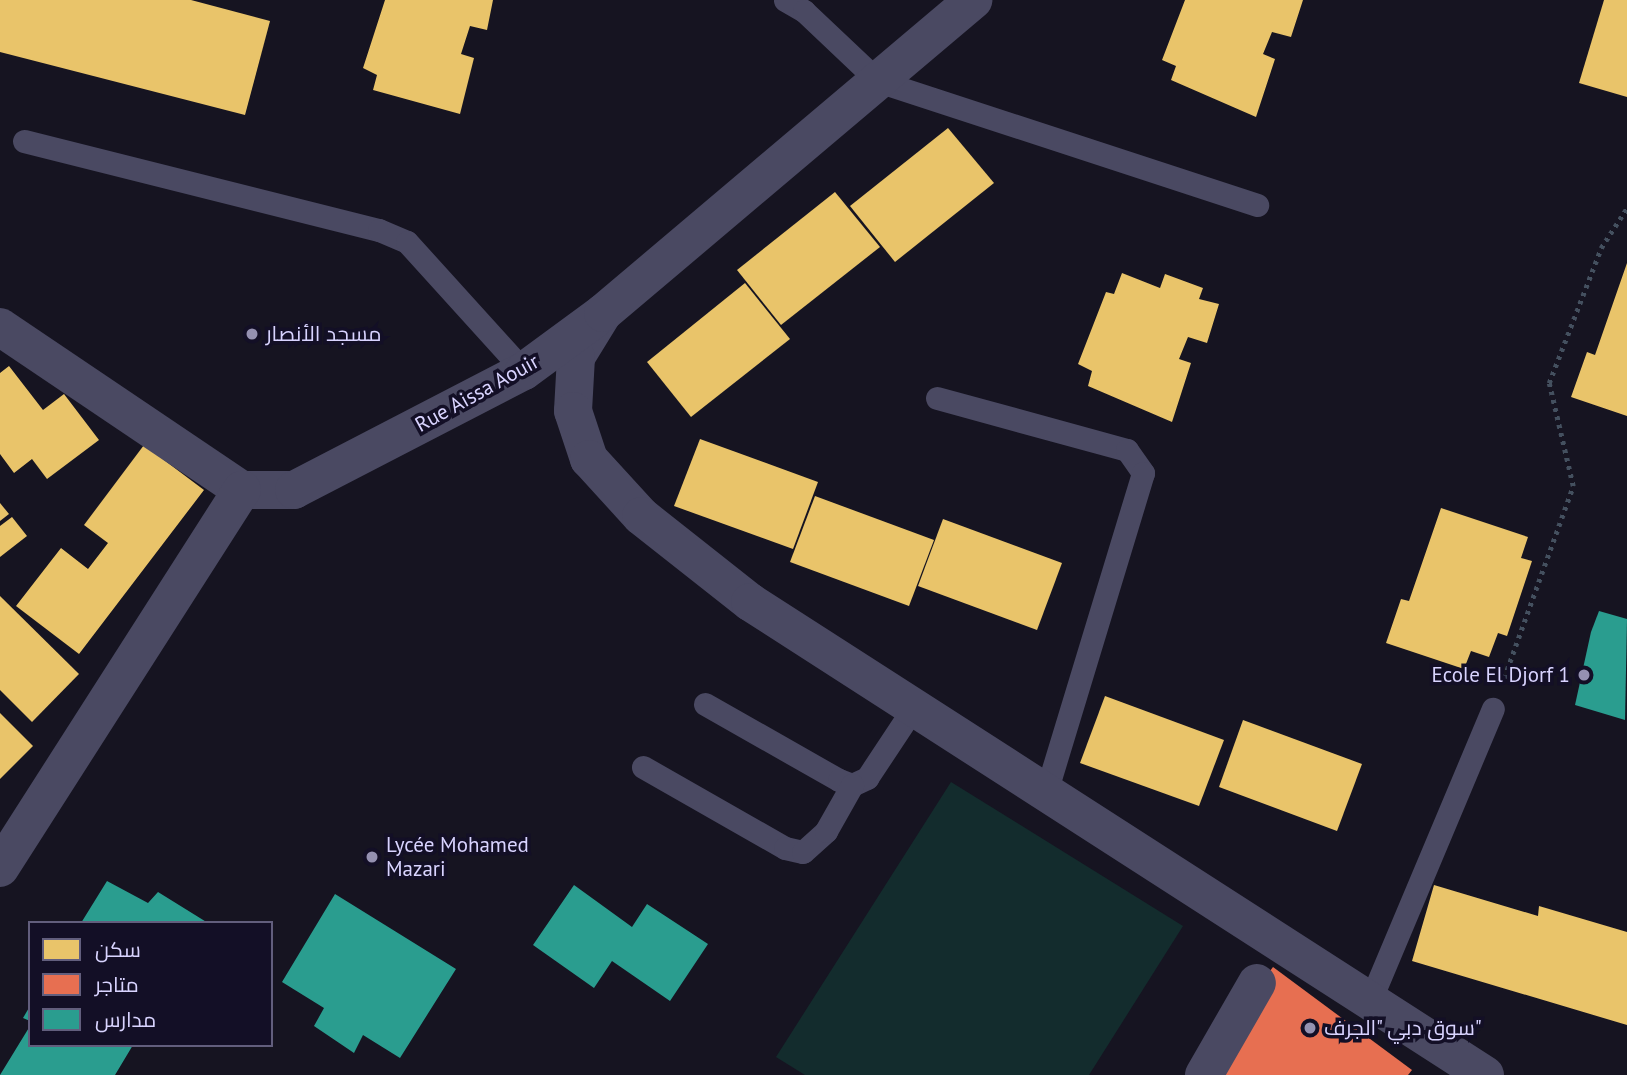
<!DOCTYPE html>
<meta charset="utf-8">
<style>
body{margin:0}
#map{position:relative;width:1627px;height:1075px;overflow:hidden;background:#161421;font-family:"PT Sans",Cairo,sans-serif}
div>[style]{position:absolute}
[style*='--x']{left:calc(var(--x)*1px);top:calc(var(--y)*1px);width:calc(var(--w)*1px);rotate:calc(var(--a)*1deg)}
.green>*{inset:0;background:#132c2d}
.homes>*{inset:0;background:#e9c46a}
.shops>*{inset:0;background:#e76f51}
.schools>*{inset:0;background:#2a9d8f}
.path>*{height:4.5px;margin-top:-2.25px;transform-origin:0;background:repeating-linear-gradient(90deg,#44505f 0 3.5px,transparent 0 8.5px)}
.lane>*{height:23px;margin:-11.5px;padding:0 11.5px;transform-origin:11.5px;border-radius:11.5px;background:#4a4962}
.street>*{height:38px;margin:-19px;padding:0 19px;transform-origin:19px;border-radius:19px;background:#4a4962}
.dots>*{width:19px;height:19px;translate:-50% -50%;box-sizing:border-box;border:4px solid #130f26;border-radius:50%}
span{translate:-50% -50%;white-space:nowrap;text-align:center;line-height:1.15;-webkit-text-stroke:7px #130f26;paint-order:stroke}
.poi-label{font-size:21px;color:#d9d4ff}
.left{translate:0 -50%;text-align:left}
.right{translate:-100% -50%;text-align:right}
.street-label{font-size:21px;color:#d9d4ff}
.legend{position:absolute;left:28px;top:921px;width:245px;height:126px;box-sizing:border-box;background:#130f26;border:2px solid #625e7d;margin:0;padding:9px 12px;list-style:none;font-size:21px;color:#d9d4ff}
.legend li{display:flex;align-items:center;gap:14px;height:35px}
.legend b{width:35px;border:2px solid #625e7d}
</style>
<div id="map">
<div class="green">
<i style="clip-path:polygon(951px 782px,1183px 926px,1089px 1075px,805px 1075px,776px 1057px)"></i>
</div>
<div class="homes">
<i style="clip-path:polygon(0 0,191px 0,270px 21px,245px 115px,0 52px)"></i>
<i style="clip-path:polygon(385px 0,493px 0,487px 30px,470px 26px,461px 54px,474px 58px,460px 114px,373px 90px,377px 75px,363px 68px)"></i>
<i style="clip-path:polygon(1185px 0,1303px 0,1291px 37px,1272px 32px,1263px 54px,1275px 59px,1256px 117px,1171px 80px,1176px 66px,1162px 60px)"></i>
<i style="clip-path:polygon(1604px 0,1627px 0,1627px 97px,1579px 83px)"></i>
<i style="clip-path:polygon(948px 128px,994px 183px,895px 262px,850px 206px)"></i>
<i style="clip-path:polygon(835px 192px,880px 247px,781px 325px,737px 270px)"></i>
<i style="clip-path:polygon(1627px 263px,1627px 416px,1571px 397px,1587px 352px,1595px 355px)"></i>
<i style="clip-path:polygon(1122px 273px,1160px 288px,1165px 274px,1203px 288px,1199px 299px,1219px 304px,1207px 343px,1188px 337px,1179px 359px,1191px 363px,1172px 422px,1088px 386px,1092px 371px,1078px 364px,1106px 292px,1114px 294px)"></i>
<i style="clip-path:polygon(745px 283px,790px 339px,691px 417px,647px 362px)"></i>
<i style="clip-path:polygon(9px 366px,43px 410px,64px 394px,99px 440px,47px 479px,32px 459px,14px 473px,0 454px,0 373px)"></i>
<i style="clip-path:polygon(700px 439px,818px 482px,793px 549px,674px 506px)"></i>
<i style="clip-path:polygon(144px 445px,204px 490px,79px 654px,16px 606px,61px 548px,88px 569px,108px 543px,84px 525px)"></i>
<i style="clip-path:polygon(815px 496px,934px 540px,909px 606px,790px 562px)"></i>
<i style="clip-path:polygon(0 503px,9px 514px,0 521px)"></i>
<i style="clip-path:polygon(1441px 508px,1528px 537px,1521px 558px,1532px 561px,1507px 636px,1498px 633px,1489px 657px,1471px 651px,1464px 669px,1386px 643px,1401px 599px,1409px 601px)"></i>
<i style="clip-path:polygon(12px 517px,27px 536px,0 557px,0 526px)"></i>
<i style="clip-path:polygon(943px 519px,1062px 563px,1037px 630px,918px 586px)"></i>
<i style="clip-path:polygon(0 596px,79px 674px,32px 722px,0 690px)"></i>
<i style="clip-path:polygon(1105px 696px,1224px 740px,1199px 806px,1080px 763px)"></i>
<i style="clip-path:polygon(0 713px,33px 746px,0 779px)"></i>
<i style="clip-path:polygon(1243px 720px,1362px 764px,1337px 831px,1219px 787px)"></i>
<i style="clip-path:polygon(1434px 885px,1538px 916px,1539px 906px,1627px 932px,1627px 1025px,1412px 961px)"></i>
</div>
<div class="shops">
<i style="clip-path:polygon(1273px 967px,1412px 1070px,1408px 1075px,1193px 1075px)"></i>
</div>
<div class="schools">
<i style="clip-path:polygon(1599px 611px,1627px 619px,1625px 720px,1575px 705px,1591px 632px)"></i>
<i style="clip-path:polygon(107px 881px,148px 903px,158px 892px,208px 923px,81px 923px)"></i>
<i style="clip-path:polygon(574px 885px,632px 927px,647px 904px,708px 944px,670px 1001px,612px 961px,594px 988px,533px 945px)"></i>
<i style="clip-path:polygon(335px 894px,456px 969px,400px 1058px,363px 1035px,354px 1053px,314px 1026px,324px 1008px,282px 982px)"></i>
<i style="clip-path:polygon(30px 1006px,30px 1021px,23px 1018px)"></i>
<i style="clip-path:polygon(30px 1026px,30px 1045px,133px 1045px,115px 1075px,0 1075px)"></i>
</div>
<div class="path">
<i style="--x:1504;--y:678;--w:204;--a:-70.2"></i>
<i style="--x:1573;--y:486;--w:106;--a:-103.1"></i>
<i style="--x:1549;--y:383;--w:145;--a:-68.9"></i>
<i style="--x:1601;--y:248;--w:48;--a:-57"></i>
</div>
<div class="lane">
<i style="--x:785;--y:0;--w:22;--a:30"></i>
<i style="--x:804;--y:11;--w:102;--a:43.4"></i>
<i style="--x:878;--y:81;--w:399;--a:18.1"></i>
<i style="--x:24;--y:141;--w:366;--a:14.1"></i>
<i style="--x:379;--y:230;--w:30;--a:23"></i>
<i style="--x:407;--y:242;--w:174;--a:47.8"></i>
<i style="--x:937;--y:398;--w:197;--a:15.3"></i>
<i style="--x:1127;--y:450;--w:28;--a:55"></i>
<i style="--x:1143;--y:473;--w:333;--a:106.9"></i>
<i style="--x:705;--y:704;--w:154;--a:29.6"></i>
<i style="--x:839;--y:780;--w:14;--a:21"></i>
<i style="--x:852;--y:785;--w:17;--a:-25"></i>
<i style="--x:867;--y:778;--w:85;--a:-56.5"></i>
<i style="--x:643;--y:767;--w:163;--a:29.7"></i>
<i style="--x:785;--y:848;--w:18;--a:13"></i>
<i style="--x:803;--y:852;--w:31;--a:-42"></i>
<i style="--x:826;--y:831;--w:53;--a:-60.5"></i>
<i style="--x:1370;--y:1001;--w:317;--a:-67.2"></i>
</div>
<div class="street">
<i style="--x:603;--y:313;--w:52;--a:121.5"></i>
<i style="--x:576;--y:357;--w:54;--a:93.2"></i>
<i style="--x:573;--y:411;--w:51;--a:71.6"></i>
<i style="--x:589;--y:459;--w:77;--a:47.6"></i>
<i style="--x:641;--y:516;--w:139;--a:38.3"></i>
<i style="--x:750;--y:602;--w:874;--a:32.76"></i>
<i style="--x:0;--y:327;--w:292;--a:34"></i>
<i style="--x:242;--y:490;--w:52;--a:0"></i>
<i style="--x:294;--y:490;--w:259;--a:-27.4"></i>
<i style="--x:524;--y:371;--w:98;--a:-36.3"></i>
<i style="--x:603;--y:313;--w:485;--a:-40.2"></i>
<i style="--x:0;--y:868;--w:449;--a:-57.4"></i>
<i style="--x:1204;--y:1075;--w:106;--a:-60.1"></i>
</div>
<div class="dots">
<i style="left:252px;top:334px;background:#9591b1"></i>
<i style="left:1584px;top:675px;background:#9591b1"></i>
<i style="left:372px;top:857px;background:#9591b1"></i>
<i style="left:1310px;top:1028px;background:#9591b1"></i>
</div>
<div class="poi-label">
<span class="left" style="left:266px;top:334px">مسجد الأنصار</span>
<span class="right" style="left:1570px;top:675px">Ecole El Djorf 1</span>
<span class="left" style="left:386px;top:857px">Lycée Mohamed<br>Mazari</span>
<span class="left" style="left:1324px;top:1028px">سوق دبي "الجرف"</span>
</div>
<div class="street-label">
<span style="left:477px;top:393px;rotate:-29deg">Rue Aissa Aouir</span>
</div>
<ul class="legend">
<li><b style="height:19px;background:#e9c46a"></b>سكن</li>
<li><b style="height:19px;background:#e76f51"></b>متاجر</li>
<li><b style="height:19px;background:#2a9d8f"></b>مدارس</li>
</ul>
</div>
